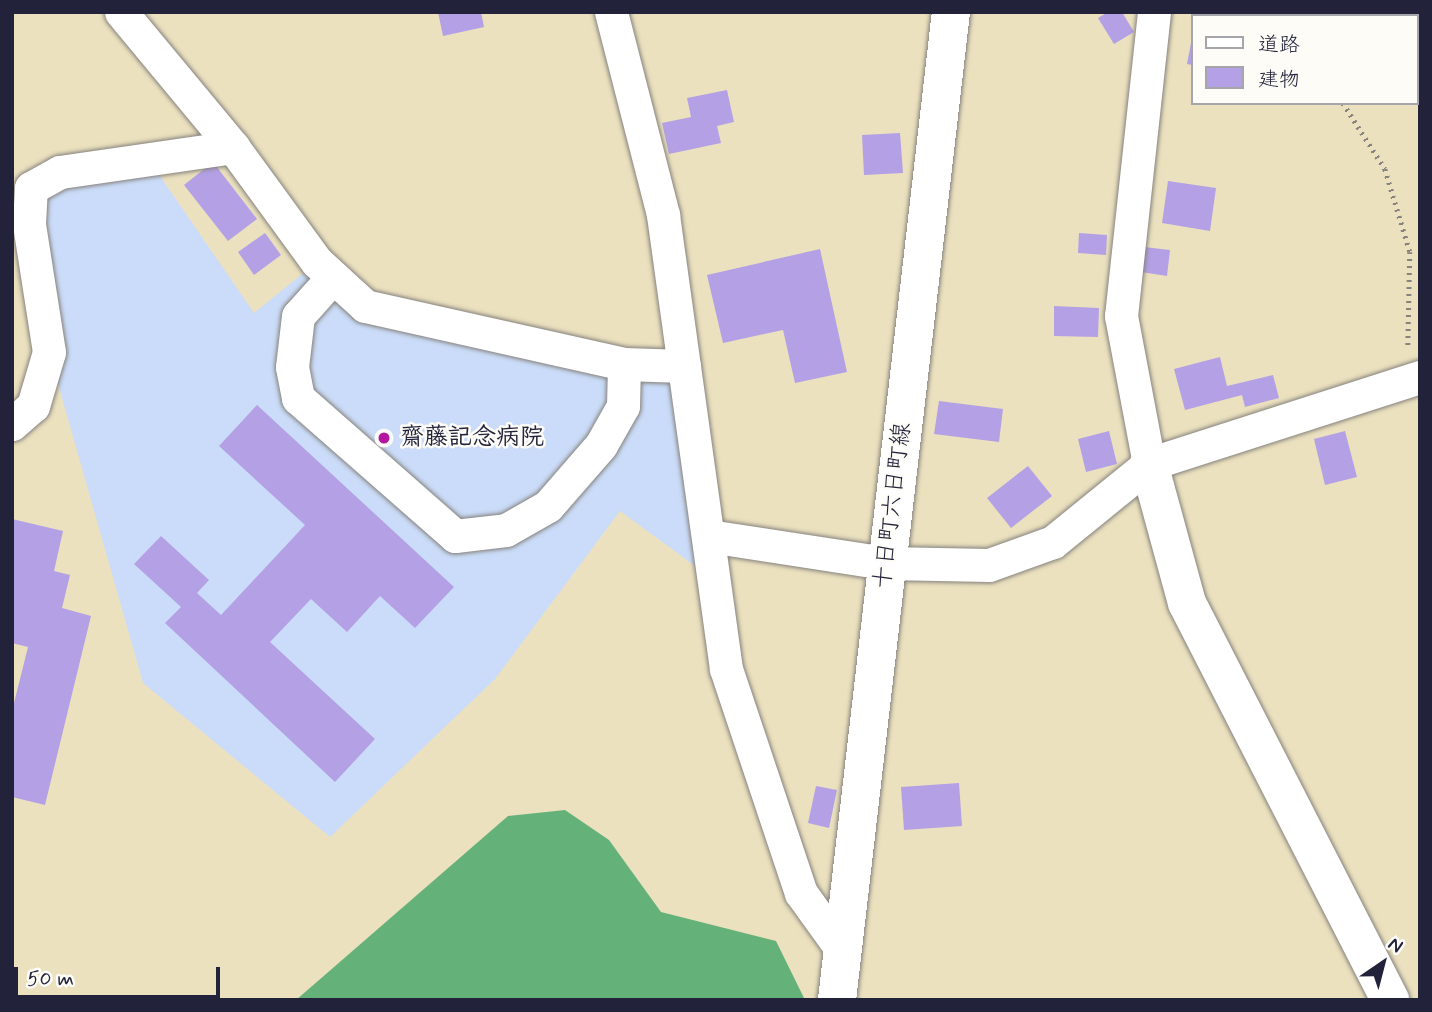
<!DOCTYPE html>
<meta charset="utf-8">
<style>
body{margin:0}
#map{position:relative;width:1432px;height:1012px;overflow:hidden;background:#ebe1bf;font-family:Mynerve,"Klee One",sans-serif}
div>[style]{position:absolute}
[style*='--x']{left:calc(var(--x)*1px);top:calc(var(--y)*1px);width:calc(var(--w)*1px);rotate:calc(var(--a)*1deg)}
.built>*{inset:0;background:#cadcf9}
.forest>*{inset:0;background:#65b17a}
.building>*{inset:0;background:#b4a0e5}
.path>*{height:4.5px;margin-top:-2.25px;transform-origin:0;background:repeating-linear-gradient(90deg,#86827d 0 2px,transparent 0 7px)}
.roads{filter:drop-shadow(0 0 2px #86827d) drop-shadow(0 0 2px #86827d)}
.minor>*{height:33px;margin:-16.5px;padding:0 16.5px;transform-origin:16.5px;border-radius:16.5px;background:#fff}
.tertiary>*{height:38px;margin:-19px;padding:0 19px;transform-origin:19px;border-radius:19px;background:#fff}
.secondary>*{height:38px;margin:-19px;padding:0 19px;transform-origin:19px;border-radius:19px;background:#fff}
.primary>*{height:38px;margin:-19px;padding:0 19px;transform-origin:19px;border-radius:19px;background:#fff}
.dots>*{width:19px;height:19px;translate:-50% -50%;box-sizing:border-box;border:4px solid #fdfcf7;border-radius:50%}
span{translate:-50% -50%;white-space:nowrap;text-align:center;line-height:1.15;-webkit-text-stroke:5px #fdfcf7;paint-order:stroke}
.poi-label{font-size:24px;color:#22223b;font-weight:700}
.left{translate:0 -50%;text-align:left}
.street-label{font-size:24px;color:#22223b}
.frame{position:absolute;inset:0;border:14px solid #22223b;pointer-events:none}
.legend{position:absolute;left:1191px;top:14px;width:228px;height:91px;box-sizing:border-box;background:#fdfcf7;border:2px solid #a5a5ac;margin:0;padding:9px 12px;list-style:none;font-size:21px;color:#22223b}
.legend li{display:flex;align-items:center;gap:14px;height:35px}
.legend b{width:35px;border:2px solid #a5a5ac}
.north{position:absolute;left:1348px;top:928px;width:70px;height:70px;-webkit-text-stroke:5px #fdfcf7;paint-order:stroke;rotate:35deg;font-size:19px;font-weight:700;line-height:28px;text-align:center;color:#22223b}
.north::after{content:'';display:block;margin:auto;width:24px;height:32px;background:#22223b;clip-path:polygon(50% 0,100% 100%,50% 72%,0 100%)}
.scale{position:absolute;left:14px;top:967px;width:206px;height:32px;box-sizing:border-box;border:4px solid #22223b;border-top:0;padding-left:9px;font-size:21px;line-height:24px;white-space:nowrap;color:#22223b;-webkit-text-stroke:5px #fdfcf7;paint-order:stroke}
</style>
<div id="map">
<div class="built">
<i style="clip-path:polygon(149px 160px,254px 313px,317px 262px,365px 306px,684px 366px,714px 580px,620px 511px,495px 679px,330px 837px,143px 683px,49px 352px,29px 224px,60px 172px)"></i>
</div>
<div class="forest">
<i style="clip-path:polygon(565px 810px,609px 840px,661px 912px,776px 941px,805px 1000px,296px 1000px,508px 816px)"></i>
</div>
<div class="building">
<i style="clip-path:polygon(438px 12px,481px 12px,484px 27px,443px 36px)"></i>
<i style="clip-path:polygon(1108px 12px,1122px 12px,1134px 32px,1114px 44px,1098px 18px)"></i>
<i style="clip-path:polygon(1224px 12px,1242px 12px,1222px 16px)"></i>
<i style="clip-path:polygon(1385px 12px,1406px 12px,1405px 16px)"></i>
<i style="clip-path:polygon(1191px 43px,1192px 43px,1192px 65px,1187px 64px)"></i>
<i style="clip-path:polygon(727px 90px,734px 122px,717px 126px,721px 143px,669px 154px,662px 123px,691px 117px,687px 98px)"></i>
<i style="clip-path:polygon(900px 133px,903px 173px,864px 175px,862px 135px)"></i>
<i style="clip-path:polygon(213px 162px,257px 219px,228px 241px,184px 185px)"></i>
<i style="clip-path:polygon(1168px 181px,1216px 188px,1210px 231px,1162px 223px)"></i>
<i style="clip-path:polygon(265px 233px,281px 255px,254px 275px,238px 252px)"></i>
<i style="clip-path:polygon(1079px 233px,1107px 235px,1106px 255px,1078px 253px)"></i>
<i style="clip-path:polygon(1144px 247px,1170px 250px,1167px 276px,1141px 272px)"></i>
<i style="clip-path:polygon(820px 249px,847px 372px,795px 383px,783px 330px,723px 343px,707px 275px)"></i>
<i style="clip-path:polygon(1054px 306px,1099px 308px,1098px 337px,1054px 336px)"></i>
<i style="clip-path:polygon(1220px 357px,1227px 386px,1273px 375px,1279px 398px,1245px 407px,1242px 395px,1185px 410px,1174px 369px)"></i>
<i style="clip-path:polygon(939px 401px,1003px 409px,999px 442px,934px 434px)"></i>
<i style="clip-path:polygon(257px 405px,454px 587px,415px 628px,380px 596px,347px 632px,311px 599px,270px 642px,375px 739px,335px 782px,165px 623px,181px 607px,134px 564px,161px 536px,209px 580px,197px 593px,221px 615px,305px 525px,219px 446px)"></i>
<i style="clip-path:polygon(1109px 431px,1117px 464px,1086px 472px,1078px 439px)"></i>
<i style="clip-path:polygon(1345px 431px,1357px 477px,1325px 485px,1314px 439px)"></i>
<i style="clip-path:polygon(1028px 466px,1052px 496px,1011px 528px,987px 498px)"></i>
<i style="clip-path:polygon(12px 519px,63px 531px,54px 571px,70px 575px,62px 608px,91px 616px,45px 805px,12px 797px,12px 711px,28px 647px,12px 643px)"></i>
<i style="clip-path:polygon(959px 783px,962px 826px,904px 830px,901px 787px)"></i>
<i style="clip-path:polygon(816px 786px,837px 790px,829px 828px,808px 823px)"></i>
</div>
<div class="path">
<i style="--x:1343;--y:103;--w:78;--a:57.5"></i>
<i style="--x:1385;--y:169;--w:87;--a:73.2"></i>
<i style="--x:1410;--y:252;--w:97;--a:91.2"></i>
</div>
<div class="roads">
<div class="minor">
<i style="--x:121;--y:12;--w:175;--a:50.3"></i>
<i style="--x:233;--y:147;--w:142;--a:53.9"></i>
<i style="--x:317;--y:262;--w:65;--a:42.5"></i>
<i style="--x:365;--y:306;--w:265;--a:12.6"></i>
<i style="--x:624;--y:364;--w:60;--a:1.9"></i>
<i style="--x:611;--y:12;--w:210;--a:75.6"></i>
<i style="--x:663;--y:215;--w:458;--a:82.1"></i>
<i style="--x:726;--y:669;--w:236;--a:71.5"></i>
<i style="--x:801;--y:893;--w:70;--a:54.3"></i>
<i style="--x:333;--y:277;--w:52;--a:131.9"></i>
<i style="--x:298;--y:316;--w:51;--a:96.7"></i>
<i style="--x:292;--y:367;--w:32;--a:79"></i>
<i style="--x:298;--y:398;--w:209;--a:41.3"></i>
<i style="--x:455;--y:536;--w:51;--a:-6.7"></i>
<i style="--x:506;--y:530;--w:48;--a:-29.7"></i>
<i style="--x:548;--y:506;--w:81;--a:-49"></i>
<i style="--x:601;--y:445;--w:45;--a:-60.6"></i>
<i style="--x:623;--y:406;--w:42;--a:-88.6"></i>
<i style="--x:12;--y:424;--w:28;--a:-41"></i>
<i style="--x:33;--y:406;--w:56;--a:-73.5"></i>
<i style="--x:49;--y:352;--w:130;--a:-98.9"></i>
<i style="--x:29;--y:224;--w:36;--a:-87"></i>
<i style="--x:31;--y:188;--w:33;--a:-29"></i>
<i style="--x:60;--y:172;--w:175;--a:-8.2"></i>
<i style="--x:1149;--y:464;--w:151;--a:-100.7"></i>
<i style="--x:1121;--y:316;--w:306;--a:-83.8"></i>
<i style="--x:709;--y:536;--w:179;--a:8.7"></i>
<i style="--x:886;--y:563;--w:103;--a:1.1"></i>
<i style="--x:989;--y:565;--w:68;--a:-19.8"></i>
<i style="--x:1053;--y:542;--w:124;--a:-39.1"></i>
<i style="--x:1149;--y:464;--w:285;--a:-17.8"></i>
</div>
<div class="tertiary">
<i style="--x:1149;--y:464;--w:144;--a:74.7"></i>
<i style="--x:1187;--y:603;--w:446;--a:62.9"></i>
</div>
<div class="secondary">
<i style="--x:1307;--y:12;--w:8;--a:30"></i>
<i style="--x:1416;--y:46;--w:4;--a:0"></i>
</div>
<div class="primary">
<i style="--x:837;--y:1000;--w:995;--a:-83.42"></i>
</div>
</div>
<div class="dots">
<i style="left:384px;top:438px;background:#b5179e"></i>
</div>
<div class="poi-label">
<span class="left" style="left:400px;top:438px">齋藤記念病院</span>
</div>
<div class="street-label">
<span style="left:893px;top:506px;rotate:-83deg">十日町六日町線</span>
</div>
<div class="frame"></div>
<ul class="legend">
<li><b style="height:9px;background:#fff"></b>道路</li>
<li><b style="height:19px;background:#b4a0e5"></b>建物</li>
</ul>
<div class="north">N</div>
<div class="scale">50 m</div>
</div>
